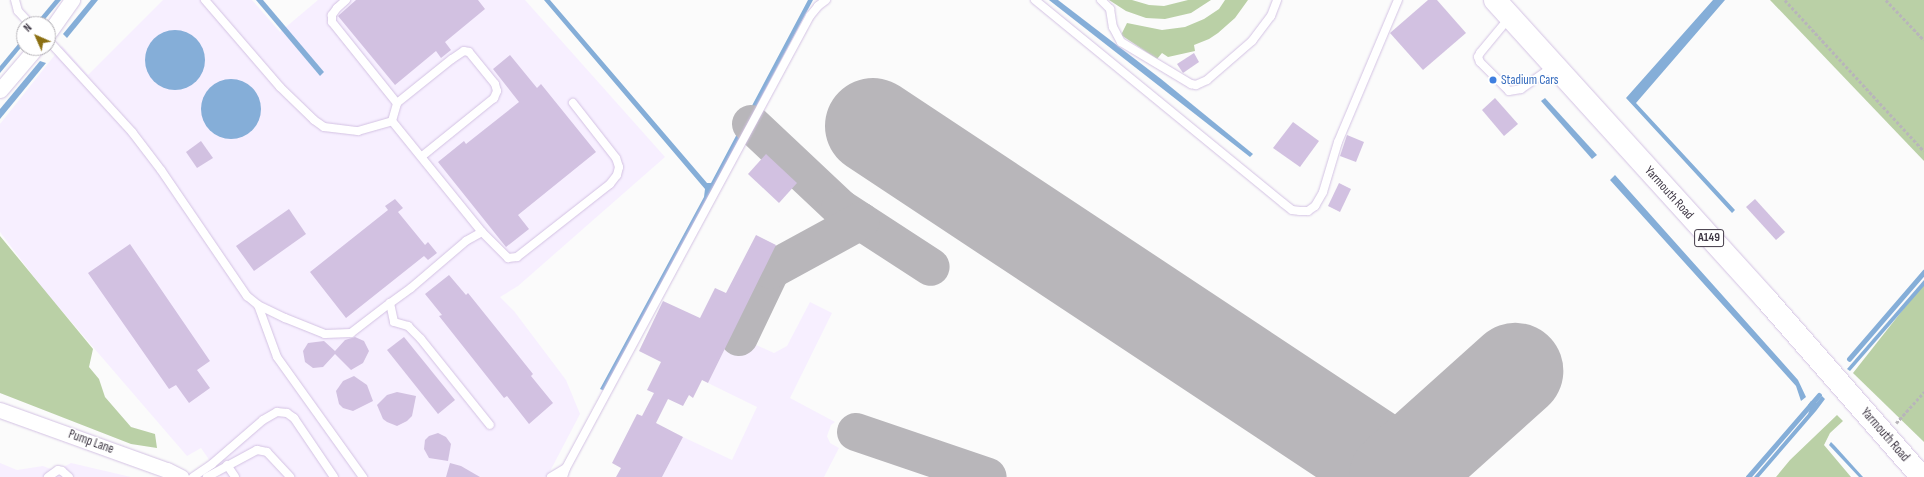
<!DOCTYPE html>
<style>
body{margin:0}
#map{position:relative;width:1924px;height:477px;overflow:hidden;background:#fbfbfb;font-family:"Sofia Sans Condensed",sans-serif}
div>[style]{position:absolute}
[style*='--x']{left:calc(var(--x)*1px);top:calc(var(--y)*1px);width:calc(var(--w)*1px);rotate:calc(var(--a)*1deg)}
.built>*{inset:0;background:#f7efff}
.green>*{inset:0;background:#bad0a6}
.water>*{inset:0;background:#85aed8}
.round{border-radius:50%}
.stream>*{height:4.5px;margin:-2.25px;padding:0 2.25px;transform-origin:2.25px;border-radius:2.25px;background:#85aed8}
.taxiway>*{height:38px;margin:-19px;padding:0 19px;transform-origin:19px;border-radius:19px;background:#b8b6ba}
.runway>*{height:96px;margin:-48px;padding:0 48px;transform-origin:48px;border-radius:48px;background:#b8b6ba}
.building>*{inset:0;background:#d2c1e1}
.path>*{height:2.5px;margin-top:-1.25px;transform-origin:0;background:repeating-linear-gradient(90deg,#b8b5ba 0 3px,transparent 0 5px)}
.roads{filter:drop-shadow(0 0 1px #d3c2e3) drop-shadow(0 0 1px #d3c2e3)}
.lane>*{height:8px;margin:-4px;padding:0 4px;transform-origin:4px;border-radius:4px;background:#fff}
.street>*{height:15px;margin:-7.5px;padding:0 7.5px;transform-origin:7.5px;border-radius:7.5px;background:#fff}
.primary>*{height:22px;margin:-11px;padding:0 11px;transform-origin:11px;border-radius:11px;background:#fff}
.dots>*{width:11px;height:11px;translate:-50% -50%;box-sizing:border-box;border:2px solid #fff;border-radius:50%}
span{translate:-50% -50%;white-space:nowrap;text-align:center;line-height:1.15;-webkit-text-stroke:3px #fff;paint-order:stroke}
.shield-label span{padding:1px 3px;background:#fff;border:1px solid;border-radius:3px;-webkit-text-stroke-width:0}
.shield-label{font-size:12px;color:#3f3845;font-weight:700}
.shop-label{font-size:13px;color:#366cbe}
.left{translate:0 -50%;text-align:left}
.street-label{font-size:13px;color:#3f3845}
.north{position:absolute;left:16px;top:16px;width:40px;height:40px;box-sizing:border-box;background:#fff;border:1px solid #b2afb5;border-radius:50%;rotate:315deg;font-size:11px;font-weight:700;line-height:16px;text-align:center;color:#3f3845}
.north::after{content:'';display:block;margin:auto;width:14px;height:18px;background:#8b6f11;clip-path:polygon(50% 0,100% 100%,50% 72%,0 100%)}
</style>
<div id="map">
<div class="built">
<i style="clip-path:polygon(163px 0,252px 0,280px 32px,318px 0,525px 0,665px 157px,518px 286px,500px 297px,514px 311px,566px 380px,580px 414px,547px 477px,221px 477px,201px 448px,187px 456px,43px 289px,0 232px,0 124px,62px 46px,88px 75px)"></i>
<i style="clip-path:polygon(810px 302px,832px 313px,790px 398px,835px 422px,831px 425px,827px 436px,830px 443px,839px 448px,824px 477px,662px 477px,683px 437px,732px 460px,757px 407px,708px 383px,732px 334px,774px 353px,787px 346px)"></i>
<i style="clip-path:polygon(0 463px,17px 470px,43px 466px,56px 471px,71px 463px,131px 477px,0 477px)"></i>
</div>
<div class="green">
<i style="clip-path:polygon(1109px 0,1132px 0,1149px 5px,1164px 6px,1188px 0,1211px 0,1191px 13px,1165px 19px,1146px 18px,1126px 11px)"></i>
<i style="clip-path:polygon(1225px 0,1248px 0,1235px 18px,1218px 33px,1209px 39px,1194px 45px,1195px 51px,1168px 57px,1162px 53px,1157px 59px,1121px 35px,1127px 23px,1162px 30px,1185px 27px,1204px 19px,1219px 9px)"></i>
<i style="clip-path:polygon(1770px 0,1924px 0,1924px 161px)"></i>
<i style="clip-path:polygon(0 236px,93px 349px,89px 367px,99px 379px,105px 397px,131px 427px,155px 434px,157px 448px,131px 444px,0 393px)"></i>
<i style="clip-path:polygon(1924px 283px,1924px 442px,1853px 373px)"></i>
<i style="clip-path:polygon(1837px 415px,1843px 421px,1830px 433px,1824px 445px,1851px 477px,1776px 477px,1790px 460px)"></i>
</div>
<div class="water">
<i style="clip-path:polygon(55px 0,61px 0,41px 24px,35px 24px)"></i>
<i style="clip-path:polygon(91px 0,98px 0,67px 38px,63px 34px)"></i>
<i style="clip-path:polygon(256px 0,263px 0,324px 72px,320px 76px)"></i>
<i style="clip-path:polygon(544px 0,550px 0,707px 183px,711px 183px,808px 0,813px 0,605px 391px,600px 389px,704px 197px,705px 189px)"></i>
<i style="clip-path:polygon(1049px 0,1058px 0,1161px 79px,1253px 154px,1250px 157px)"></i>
<i style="clip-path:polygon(1713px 0,1725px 0,1636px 103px,1735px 210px,1732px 213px,1626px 98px)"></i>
<i class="round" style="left:145px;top:30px;width:60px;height:60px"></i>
<i style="clip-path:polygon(24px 37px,24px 44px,0 73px,0 66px)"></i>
<i style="clip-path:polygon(40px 61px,46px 63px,0 119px,0 109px)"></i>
<i class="round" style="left:201px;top:79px;width:60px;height:60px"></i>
<i style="clip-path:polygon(1545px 98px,1597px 155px,1592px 159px,1541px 101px)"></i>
<i style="clip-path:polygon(1615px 175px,1798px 380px,1806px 397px,1801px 401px,1796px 386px,1610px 180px)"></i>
<i style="clip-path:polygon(1924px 280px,1924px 286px,1850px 371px,1847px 369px)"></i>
<i style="clip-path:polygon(1822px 396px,1825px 399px,1816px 411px,1759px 477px,1754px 477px,1808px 414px,1810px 409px,1808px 405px,1811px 401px,1816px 403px)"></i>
<i style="clip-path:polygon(1831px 442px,1835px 446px,1863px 477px,1859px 477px,1829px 445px)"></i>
</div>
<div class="stream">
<i style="--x:1849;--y:359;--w:115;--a:-49.2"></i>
<i style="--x:1748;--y:477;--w:108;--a:-49.1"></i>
</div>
<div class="taxiway">
<i style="--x:751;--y:124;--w:122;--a:43.3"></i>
<i style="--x:840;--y:208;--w:108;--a:33"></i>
<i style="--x:739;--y:337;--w:74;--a:-64.5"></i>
<i style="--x:771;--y:270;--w:102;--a:-28.6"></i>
<i style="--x:856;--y:432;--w:139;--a:18.8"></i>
</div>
<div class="runway">
<i style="--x:873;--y:126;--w:636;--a:33.52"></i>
<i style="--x:1397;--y:477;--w:159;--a:-41.9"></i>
</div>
<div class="building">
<i style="clip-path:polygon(356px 0,478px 0,485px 9px,445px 42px,451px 50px,441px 58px,436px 51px,395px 85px,338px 16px)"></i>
<i style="clip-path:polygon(1428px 0,1437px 0,1466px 33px,1423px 70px,1390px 33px)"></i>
<i style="clip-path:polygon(1194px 53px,1199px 62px,1183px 73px,1177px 64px)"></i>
<i style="clip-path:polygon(510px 55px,537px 88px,541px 84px,596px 152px,518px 215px,529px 229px,506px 247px,438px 162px,464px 141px,466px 144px,519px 102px,493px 69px)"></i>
<i style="clip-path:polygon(1495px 98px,1518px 124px,1504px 136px,1482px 110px)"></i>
<i style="clip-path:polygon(1293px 122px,1319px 141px,1300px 167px,1273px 148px)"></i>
<i style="clip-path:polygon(1347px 135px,1364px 142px,1356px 162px,1340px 156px)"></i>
<i style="clip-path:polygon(201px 141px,213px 158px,197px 168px,186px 152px)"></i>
<i style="clip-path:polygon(766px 154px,797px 183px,779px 203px,748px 174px)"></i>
<i style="clip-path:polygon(1339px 183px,1351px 189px,1340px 212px,1328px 206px)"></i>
<i style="clip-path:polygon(395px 199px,403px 208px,398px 212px,425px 245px,428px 242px,437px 253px,428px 260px,424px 256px,346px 318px,310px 272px,388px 210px,385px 206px)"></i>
<i style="clip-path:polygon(1755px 199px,1785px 232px,1776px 240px,1746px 207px)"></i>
<i style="clip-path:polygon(289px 209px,306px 234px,254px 271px,236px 246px)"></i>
<i style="clip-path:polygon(756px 235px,776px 245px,708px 383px,702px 380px,693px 398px,689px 395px,683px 406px,668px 399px,656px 423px,683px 437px,662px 477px,616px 477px,621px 468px,612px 463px,637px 414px,642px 416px,654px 393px,647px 390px,661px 362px,639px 351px,663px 301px,700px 318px,715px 288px,726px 293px)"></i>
<i style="clip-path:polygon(130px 244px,210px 361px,197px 370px,210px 388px,189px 403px,176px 385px,169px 389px,88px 273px)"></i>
<i style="clip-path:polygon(449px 275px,466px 295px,468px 293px,533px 374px,531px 376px,553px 403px,529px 424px,507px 396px,504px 398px,439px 316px,442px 315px,425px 294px)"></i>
<i style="clip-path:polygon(355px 337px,364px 341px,369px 351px,363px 363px,351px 370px,335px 354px,323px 367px,313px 368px,305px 362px,303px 351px,308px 343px,324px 341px,335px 351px,345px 340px)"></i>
<i style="clip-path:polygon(404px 337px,455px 400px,438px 414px,387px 350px)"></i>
<i style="clip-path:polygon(354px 376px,367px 385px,373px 401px,353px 411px,343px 408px,339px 404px,336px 391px,343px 381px)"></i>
<i style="clip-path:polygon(397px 392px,416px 396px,412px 416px,407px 421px,397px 426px,387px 422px,383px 419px,377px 405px,387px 395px)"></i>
<i style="clip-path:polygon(438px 433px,446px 437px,451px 444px,448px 461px,429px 458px,424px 449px,425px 440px,429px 436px)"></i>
<i style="clip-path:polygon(450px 463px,461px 466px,480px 477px,446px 477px)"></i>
</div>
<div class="path">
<i style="--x:1785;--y:0;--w:205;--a:47.4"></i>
<i style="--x:1886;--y:0;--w:55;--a:46.5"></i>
<i style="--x:1896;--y:423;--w:42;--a:-47.9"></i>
</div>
<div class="roads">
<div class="lane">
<i style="--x:15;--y:0;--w:11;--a:75"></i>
<i style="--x:18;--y:11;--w:18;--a:47"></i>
<i style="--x:205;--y:0;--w:115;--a:49.2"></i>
<i style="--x:280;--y:87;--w:47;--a:44.1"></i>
<i style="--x:314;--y:120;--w:12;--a:35"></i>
<i style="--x:324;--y:127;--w:34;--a:7"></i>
<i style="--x:358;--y:131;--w:35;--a:-16"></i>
<i style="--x:392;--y:121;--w:143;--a:51"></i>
<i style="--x:482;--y:232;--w:18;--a:151"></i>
<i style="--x:466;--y:241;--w:72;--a:139.5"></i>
<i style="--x:411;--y:288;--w:26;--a:144"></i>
<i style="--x:346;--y:0;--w:12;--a:138"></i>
<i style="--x:337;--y:8;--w:9;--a:126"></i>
<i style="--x:332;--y:15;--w:7;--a:90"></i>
<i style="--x:332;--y:22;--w:104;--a:51.3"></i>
<i style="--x:1035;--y:0;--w:320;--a:39.3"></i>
<i style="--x:1283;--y:203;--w:11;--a:38"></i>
<i style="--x:1292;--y:210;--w:8;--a:7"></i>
<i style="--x:1300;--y:211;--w:8;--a:0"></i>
<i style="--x:1308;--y:211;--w:9;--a:-36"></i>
<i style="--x:1315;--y:206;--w:16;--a:-60"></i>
<i style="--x:1323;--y:192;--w:52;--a:-73.3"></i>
<i style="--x:1338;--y:142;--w:154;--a:-67.1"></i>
<i style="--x:1101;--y:0;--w:13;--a:45"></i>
<i style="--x:1110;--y:9;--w:18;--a:81"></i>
<i style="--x:1113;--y:27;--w:17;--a:62"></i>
<i style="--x:1121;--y:42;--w:82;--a:31"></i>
<i style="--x:1191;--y:84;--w:5;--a:11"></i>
<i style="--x:1196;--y:85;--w:12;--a:-24"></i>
<i style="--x:1207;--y:80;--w:60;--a:-40.9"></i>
<i style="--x:1252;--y:41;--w:31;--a:-53"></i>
<i style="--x:1271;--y:16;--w:17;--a:-69"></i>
<i style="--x:1509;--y:18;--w:45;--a:129.6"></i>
<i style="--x:1480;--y:53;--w:4;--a:117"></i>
<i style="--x:1478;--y:57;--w:5;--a:68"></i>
<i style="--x:1480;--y:62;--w:41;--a:45"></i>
<i style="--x:1509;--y:91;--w:12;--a:-9"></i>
<i style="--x:1521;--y:89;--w:39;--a:-35"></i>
<i style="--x:48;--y:40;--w:125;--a:47.6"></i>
<i style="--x:132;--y:132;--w:48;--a:52.7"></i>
<i style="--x:161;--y:170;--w:153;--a:55.7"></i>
<i style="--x:247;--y:296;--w:14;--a:39"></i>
<i style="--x:258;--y:305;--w:30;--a:26"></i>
<i style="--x:285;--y:318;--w:43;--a:21.8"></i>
<i style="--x:325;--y:334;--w:26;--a:-2"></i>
<i style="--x:351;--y:333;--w:49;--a:-37.6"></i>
<i style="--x:390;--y:303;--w:19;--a:78"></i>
<i style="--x:394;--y:322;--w:15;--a:16"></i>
<i style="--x:408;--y:326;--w:18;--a:45"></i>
<i style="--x:421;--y:339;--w:110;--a:51.3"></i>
<i style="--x:392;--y:121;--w:19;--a:-74"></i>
<i style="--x:397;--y:103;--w:70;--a:-38.7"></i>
<i style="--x:452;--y:59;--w:14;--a:-34"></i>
<i style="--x:464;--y:51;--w:5;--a:11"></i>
<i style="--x:469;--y:52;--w:41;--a:50.9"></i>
<i style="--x:495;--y:84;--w:7;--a:74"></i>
<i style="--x:497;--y:91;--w:8;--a:113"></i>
<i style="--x:494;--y:98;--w:92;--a:141.1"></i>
<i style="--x:482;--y:232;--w:37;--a:45"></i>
<i style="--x:508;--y:258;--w:9;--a:-6"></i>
<i style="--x:517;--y:257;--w:118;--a:-38.1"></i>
<i style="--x:610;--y:184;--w:11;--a:-52"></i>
<i style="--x:617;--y:175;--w:8;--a:-76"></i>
<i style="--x:619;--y:167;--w:9;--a:-108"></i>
<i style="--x:616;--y:158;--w:70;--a:-128"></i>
<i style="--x:258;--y:305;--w:55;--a:69.9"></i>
<i style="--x:277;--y:357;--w:148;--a:54.4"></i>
<i style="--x:227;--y:465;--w:14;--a:56"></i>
<i style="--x:48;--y:477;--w:12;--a:-35"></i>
<i style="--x:58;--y:470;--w:4;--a:14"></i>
<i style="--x:62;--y:471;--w:9;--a:41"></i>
<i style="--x:193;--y:477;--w:23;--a:-34"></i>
<i style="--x:212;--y:464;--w:67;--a:-40.8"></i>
<i style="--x:263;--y:420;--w:16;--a:-30"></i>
<i style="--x:277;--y:412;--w:10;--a:6"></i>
<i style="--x:287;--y:413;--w:9;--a:36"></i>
<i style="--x:294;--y:418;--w:71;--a:55.9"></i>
<i style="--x:207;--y:477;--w:57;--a:-28.4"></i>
<i style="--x:257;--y:450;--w:10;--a:11"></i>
<i style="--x:267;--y:452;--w:34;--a:47"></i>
<i style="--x:551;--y:477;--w:17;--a:-31"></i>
<i style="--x:563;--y:477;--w:9;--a:-72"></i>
<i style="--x:566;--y:468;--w:514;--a:-61.64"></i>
<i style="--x:810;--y:16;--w:13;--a:-51"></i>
<i style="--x:818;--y:6;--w:10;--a:-37"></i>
</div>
<div class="street">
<i style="--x:48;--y:34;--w:42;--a:-54.8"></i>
<i style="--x:0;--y:90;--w:55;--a:-49.4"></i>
<i style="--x:0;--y:410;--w:177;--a:19.8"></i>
<i style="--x:167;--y:470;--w:16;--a:27"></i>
</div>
<div class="primary">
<i style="--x:1495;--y:0;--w:404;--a:47.8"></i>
<i style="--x:1766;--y:299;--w:237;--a:48.8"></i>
</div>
</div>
<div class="dots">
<i style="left:1493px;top:80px;background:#3f7fe0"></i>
</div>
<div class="shield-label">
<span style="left:1709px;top:238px">A149</span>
</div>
<div class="shop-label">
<span class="left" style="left:1501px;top:80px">Stadium Cars</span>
</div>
<div class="street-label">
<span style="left:1669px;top:193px;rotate:48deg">Yarmouth Road</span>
<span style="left:1885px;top:435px;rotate:49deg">Yarmouth Road</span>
<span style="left:91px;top:442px;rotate:20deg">Pump Lane</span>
</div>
<div class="north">N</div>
</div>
